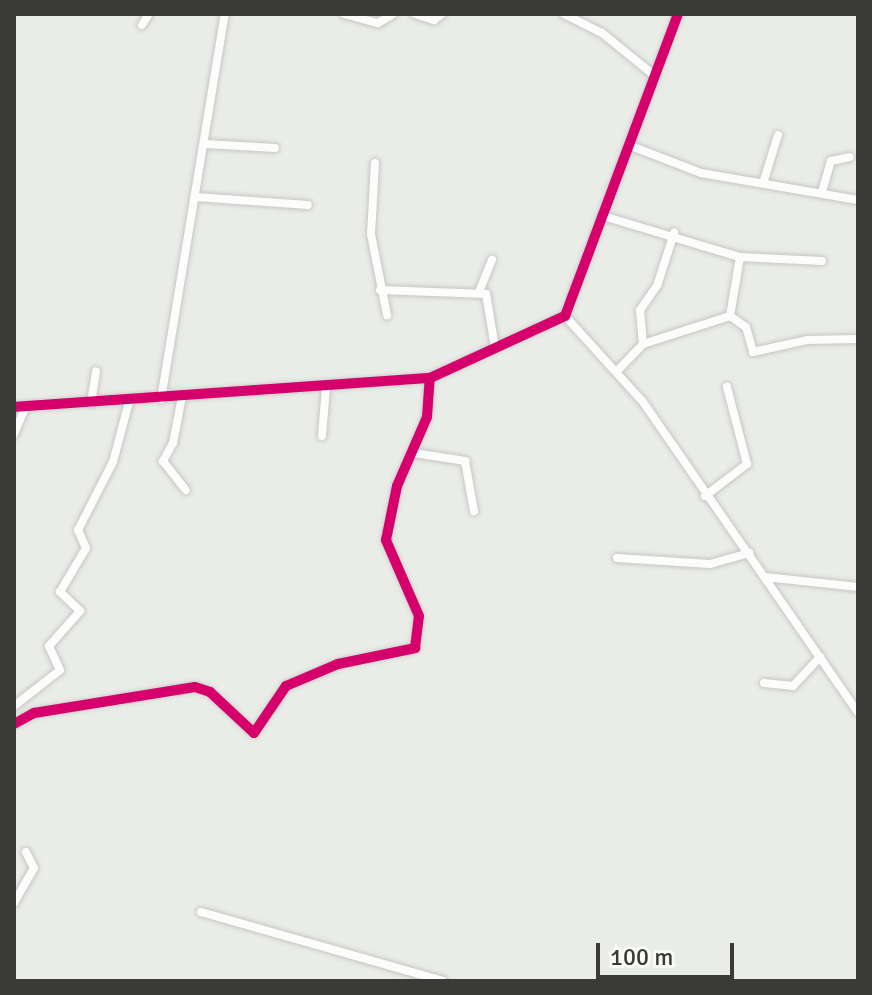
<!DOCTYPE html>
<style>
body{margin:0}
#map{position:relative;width:872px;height:995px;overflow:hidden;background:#eaece8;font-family:Signika,sans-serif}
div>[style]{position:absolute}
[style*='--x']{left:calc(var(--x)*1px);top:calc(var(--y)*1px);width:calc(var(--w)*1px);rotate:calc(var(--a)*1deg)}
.roads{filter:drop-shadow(0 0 2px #c6c7c4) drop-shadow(0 0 2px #c6c7c4)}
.minor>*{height:8px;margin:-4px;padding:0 4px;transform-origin:4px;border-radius:4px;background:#fcfcfc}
.cycleway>*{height:10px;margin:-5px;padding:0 5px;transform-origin:5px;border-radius:5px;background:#d6006c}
span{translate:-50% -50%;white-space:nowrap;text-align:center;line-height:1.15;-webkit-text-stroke:7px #f8fbf3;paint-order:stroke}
.frame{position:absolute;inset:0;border:16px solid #3a3b38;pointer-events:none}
.scale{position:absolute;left:596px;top:943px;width:138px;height:36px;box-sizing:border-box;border:4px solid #3a3b38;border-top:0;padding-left:10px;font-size:24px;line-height:28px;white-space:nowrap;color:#3a3b38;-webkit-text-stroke:6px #f8fbf3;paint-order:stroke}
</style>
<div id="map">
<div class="roads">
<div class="minor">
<i style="--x:344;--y:14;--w:35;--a:15"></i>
<i style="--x:378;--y:23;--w:17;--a:-31"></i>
<i style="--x:415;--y:14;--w:20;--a:18"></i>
<i style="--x:434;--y:20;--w:10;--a:-37"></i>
<i style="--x:564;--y:14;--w:42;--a:26.6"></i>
<i style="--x:602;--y:33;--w:68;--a:39.1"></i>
<i style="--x:142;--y:25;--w:13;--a:-58"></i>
<i style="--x:205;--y:144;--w:70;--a:3.3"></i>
<i style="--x:631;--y:146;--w:75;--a:21.1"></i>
<i style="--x:701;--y:173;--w:159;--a:9.8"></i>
<i style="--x:375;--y:163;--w:71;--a:93.2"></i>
<i style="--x:371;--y:234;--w:83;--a:78.8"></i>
<i style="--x:764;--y:180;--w:47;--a:-72.7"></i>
<i style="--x:822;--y:192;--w:32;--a:-74"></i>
<i style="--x:831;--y:161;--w:19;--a:-12"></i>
<i style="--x:196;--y:197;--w:112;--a:4.1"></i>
<i style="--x:603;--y:216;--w:143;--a:16.7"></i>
<i style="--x:740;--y:257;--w:82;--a:2.8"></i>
<i style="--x:740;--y:257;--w:60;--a:99.6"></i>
<i style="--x:730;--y:316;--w:19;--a:35"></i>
<i style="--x:746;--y:327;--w:26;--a:74"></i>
<i style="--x:753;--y:352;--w:55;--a:-12.5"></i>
<i style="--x:807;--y:340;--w:51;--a:-1.1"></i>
<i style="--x:380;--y:290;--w:106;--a:2.2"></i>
<i style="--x:486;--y:294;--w:54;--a:80.4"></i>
<i style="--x:479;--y:292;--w:35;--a:-68"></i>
<i style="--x:565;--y:316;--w:116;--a:47.8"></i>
<i style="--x:643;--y:402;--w:377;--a:55.3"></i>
<i style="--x:643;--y:344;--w:34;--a:-95"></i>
<i style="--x:640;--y:310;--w:29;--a:-55"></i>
<i style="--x:657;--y:286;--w:56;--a:-72.2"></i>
<i style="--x:618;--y:370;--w:36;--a:-46"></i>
<i style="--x:643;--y:344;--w:91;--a:-17.8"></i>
<i style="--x:182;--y:397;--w:47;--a:101.1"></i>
<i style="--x:173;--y:443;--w:21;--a:119"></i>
<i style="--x:163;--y:461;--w:37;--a:52"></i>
<i style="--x:161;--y:399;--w:390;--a:-80.6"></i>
<i style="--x:91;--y:403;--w:32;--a:-81"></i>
<i style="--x:14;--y:407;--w:417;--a:-4"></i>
<i style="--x:430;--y:378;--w:149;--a:-24.7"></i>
<i style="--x:565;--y:316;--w:322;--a:-69.5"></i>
<i style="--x:14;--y:434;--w:30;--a:-67"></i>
<i style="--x:322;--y:436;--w:49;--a:-85.3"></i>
<i style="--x:414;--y:453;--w:52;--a:8.9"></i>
<i style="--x:465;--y:461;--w:51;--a:79.8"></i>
<i style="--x:705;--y:496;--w:53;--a:-37.3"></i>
<i style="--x:747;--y:464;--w:80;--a:-104.6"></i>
<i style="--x:617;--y:558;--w:93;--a:3.7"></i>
<i style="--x:710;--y:564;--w:41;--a:-15.8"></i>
<i style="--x:765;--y:577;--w:94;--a:6.1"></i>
<i style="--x:764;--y:683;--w:29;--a:6"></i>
<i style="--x:793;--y:686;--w:40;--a:-47"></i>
<i style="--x:14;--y:706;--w:58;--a:-38"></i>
<i style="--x:60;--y:670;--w:26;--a:-115"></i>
<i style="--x:49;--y:646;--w:47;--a:-48.5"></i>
<i style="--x:80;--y:611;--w:28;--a:-136"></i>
<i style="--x:60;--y:592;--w:51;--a:-59.4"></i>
<i style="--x:86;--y:548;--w:20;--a:-114"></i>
<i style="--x:78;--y:530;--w:76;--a:-62.8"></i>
<i style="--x:113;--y:462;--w:62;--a:-75.1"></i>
<i style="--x:14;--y:724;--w:23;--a:-29"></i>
<i style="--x:34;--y:713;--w:163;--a:-9.2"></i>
<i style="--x:195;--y:687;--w:16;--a:18"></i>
<i style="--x:210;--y:692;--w:60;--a:43"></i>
<i style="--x:254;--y:733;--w:57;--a:-55.8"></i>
<i style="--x:286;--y:686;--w:56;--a:-22.9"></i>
<i style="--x:338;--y:664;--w:79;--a:-11.7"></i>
<i style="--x:415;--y:648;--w:32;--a:-83"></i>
<i style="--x:419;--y:616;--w:83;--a:-113.5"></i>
<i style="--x:386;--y:540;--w:55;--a:-78.5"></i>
<i style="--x:397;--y:486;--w:75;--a:-66.5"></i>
<i style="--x:427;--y:417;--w:39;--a:-86"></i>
<i style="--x:14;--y:903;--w:40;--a:-60.3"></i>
<i style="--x:34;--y:868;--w:18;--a:-117"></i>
<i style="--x:201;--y:912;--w:252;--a:15.9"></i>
</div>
</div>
<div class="cycleway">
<i style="--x:14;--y:407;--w:417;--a:-4"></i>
<i style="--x:430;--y:378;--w:149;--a:-24.7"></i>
<i style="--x:565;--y:316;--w:322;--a:-69.5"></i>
<i style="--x:14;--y:724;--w:23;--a:-29"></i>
<i style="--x:34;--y:713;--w:163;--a:-9.2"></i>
<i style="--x:195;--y:687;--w:16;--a:18"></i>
<i style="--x:210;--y:692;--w:60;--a:43"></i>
<i style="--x:254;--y:733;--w:57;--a:-55.8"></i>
<i style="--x:286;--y:686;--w:56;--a:-22.9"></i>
<i style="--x:338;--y:664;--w:79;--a:-11.7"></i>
<i style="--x:415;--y:648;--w:32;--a:-83"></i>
<i style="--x:419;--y:616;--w:83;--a:-113.5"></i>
<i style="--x:386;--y:540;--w:55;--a:-78.5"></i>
<i style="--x:397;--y:486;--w:75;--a:-66.5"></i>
<i style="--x:427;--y:417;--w:39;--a:-86"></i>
</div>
<div class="frame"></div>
<div class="scale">100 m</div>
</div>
